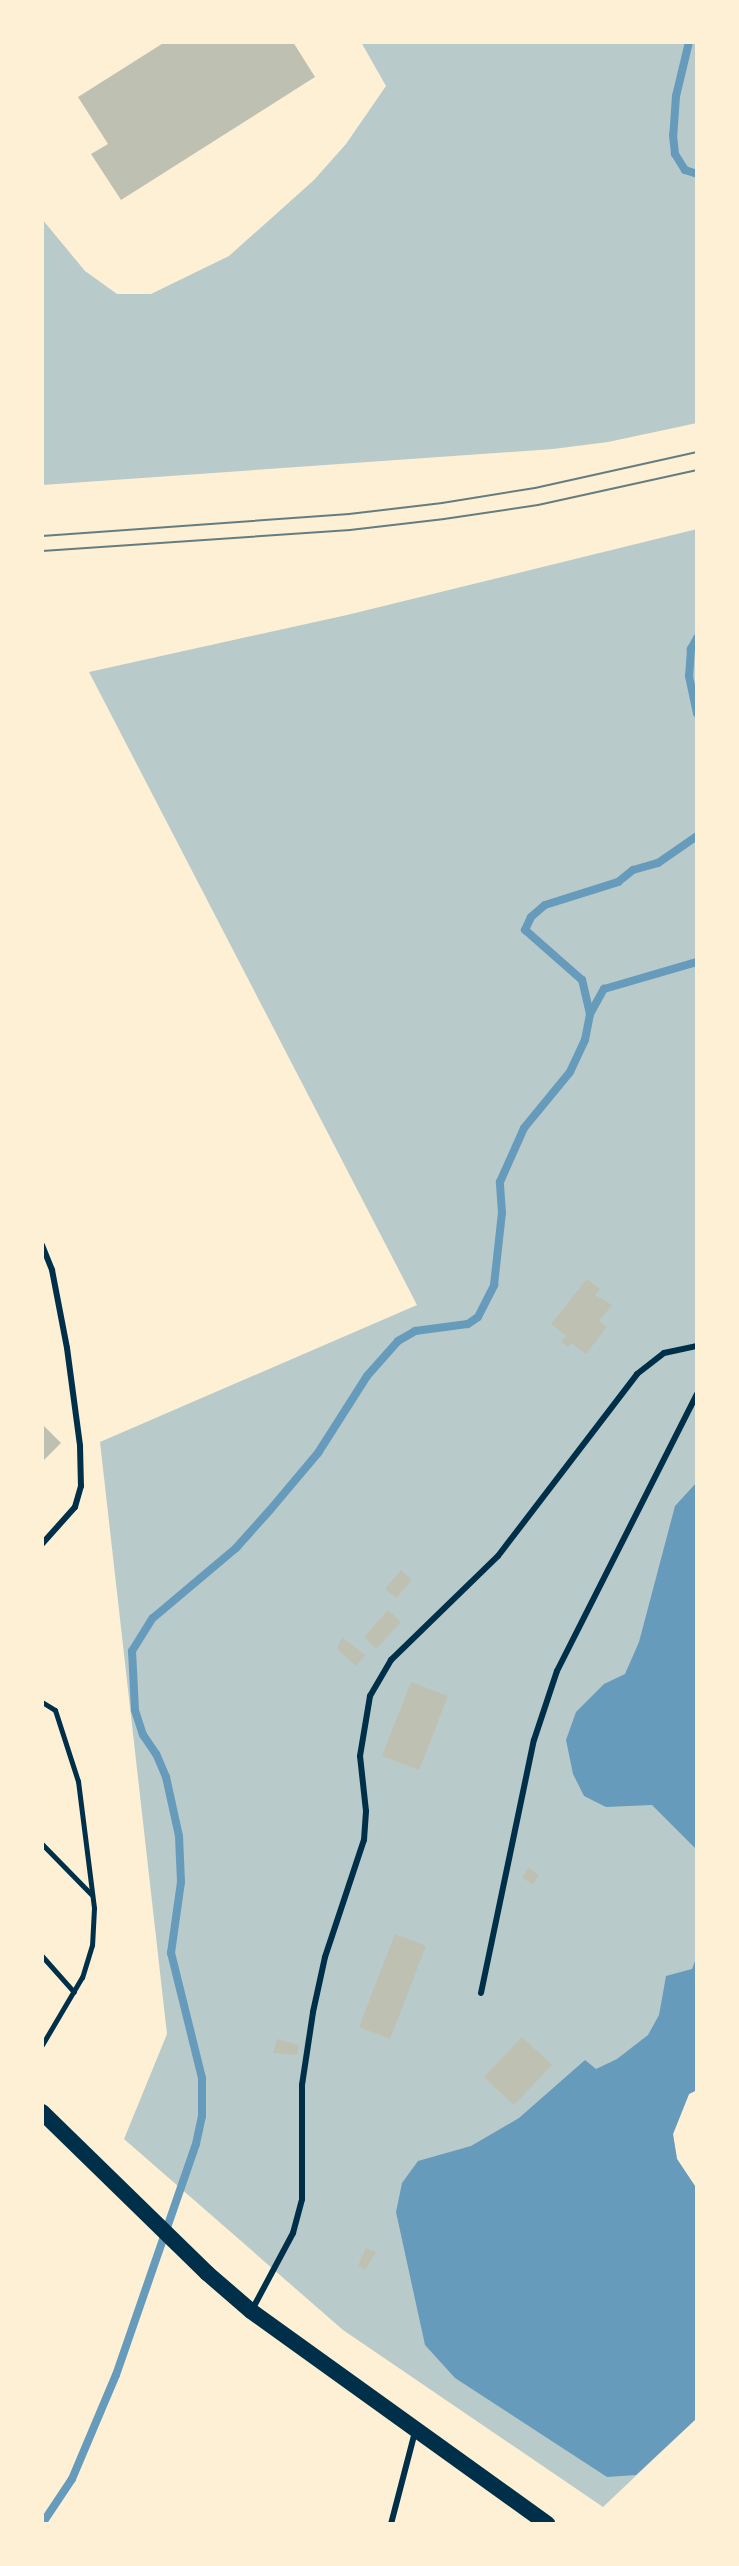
<!DOCTYPE html>
<style>
body{margin:0}
#map{position:relative;width:739px;height:2566px;overflow:hidden;background:#fdf0d5;font-family:"Sofia Sans Condensed",sans-serif}
div>[style]{position:absolute}
[style*='--x']{left:calc(var(--x)*1px);top:calc(var(--y)*1px);width:calc(var(--w)*1px);rotate:calc(var(--a)*1deg)}
.green>*{inset:0;background:#b9caca}
.water>*{inset:0;background:#669bbc}
.stream>*{height:8px;margin:-4px;padding:0 4px;transform-origin:4px;border-radius:4px;background:#669bbc}
.building>*{inset:0;background:#bec0b2}
.path>*{height:5px;margin:-2.5px;padding:0 2.5px;transform-origin:2.5px;border-radius:2.5px;background:#003049}
.service>*{height:6px;margin:-3px;padding:0 3px;transform-origin:3px;border-radius:3px;background:#003049}
.secondary>*{height:16px;margin:-8px;padding:0 8px;transform-origin:8px;border-radius:8px;background:#003049}
.tram>*{height:2px;margin:-1px;padding:0 1px;transform-origin:1px;border-radius:1px;background:#657d81}
span{translate:-50% -50%;white-space:nowrap;text-align:center;line-height:1.15;-webkit-text-stroke:8px #fdf0d5;paint-order:stroke}
.frame{position:absolute;inset:0;border:44px solid #fdf0d5;pointer-events:none}
</style>
<div id="map">
<div class="green">
<i style="clip-path:polygon(361px 42px,697px 42px,697px 423px,608px 442px,553px 449px,42px 485px,42px 219px,85px 271px,117px 294px,151px 294px,229px 256px,314px 180px,346px 144px,386px 86px)"></i>
<i style="clip-path:polygon(697px 529px,697px 2090px,689px 2094px,673px 2134px,677px 2159px,697px 2189px,697px 2418px,603px 2507px,343px 2330px,124px 2139px,167px 2034px,100px 1442px,417px 1305px,89px 672px,347px 615px)"></i>
</div>
<div class="water">
<i style="clip-path:polygon(697px 1482px,697px 1850px,652px 1805px,606px 1807px,584px 1796px,573px 1774px,566px 1740px,576px 1712px,604px 1684px,625px 1674px,639px 1642px,675px 1506px)"></i>
<i style="clip-path:polygon(697px 1956px,697px 2090px,689px 2094px,673px 2134px,677px 2159px,697px 2189px,697px 2418px,636px 2475px,607px 2477px,455px 2378px,425px 2345px,396px 2212px,402px 2183px,418px 2161px,471px 2146px,519px 2118px,585px 2060px,596px 2069px,617px 2059px,648px 2035px,659px 2015px,666px 1976px,692px 1969px)"></i>
</div>
<div class="stream">
<i style="--x:689;--y:42;--w:56;--a:103.5"></i>
<i style="--x:676;--y:96;--w:39;--a:94"></i>
<i style="--x:673;--y:135;--w:19;--a:84"></i>
<i style="--x:675;--y:154;--w:19;--a:58"></i>
<i style="--x:685;--y:170;--w:13;--a:18"></i>
<i style="--x:697;--y:638;--w:13;--a:119"></i>
<i style="--x:691;--y:649;--w:27;--a:94"></i>
<i style="--x:689;--y:676;--w:38;--a:78"></i>
<i style="--x:590;--y:1014;--w:35;--a:-103"></i>
<i style="--x:582;--y:980;--w:76;--a:-138.7"></i>
<i style="--x:525;--y:930;--w:14;--a:-65"></i>
<i style="--x:531;--y:917;--w:18;--a:-41"></i>
<i style="--x:545;--y:905;--w:77;--a:-17.5"></i>
<i style="--x:618;--y:882;--w:19;--a:-39"></i>
<i style="--x:633;--y:870;--w:26;--a:-16"></i>
<i style="--x:658;--y:863;--w:47;--a:-34.7"></i>
<i style="--x:42;--y:2524;--w:54;--a:-56.3"></i>
<i style="--x:72;--y:2479;--w:113;--a:-67.1"></i>
<i style="--x:116;--y:2375;--w:244;--a:-70.9"></i>
<i style="--x:196;--y:2144;--w:29;--a:-78"></i>
<i style="--x:202;--y:2116;--w:38;--a:-90"></i>
<i style="--x:202;--y:2078;--w:129;--a:-103.9"></i>
<i style="--x:171;--y:1953;--w:72;--a:-82"></i>
<i style="--x:181;--y:1882;--w:46;--a:-92.5"></i>
<i style="--x:179;--y:1836;--w:60;--a:-102.4"></i>
<i style="--x:166;--y:1777;--w:25;--a:-113"></i>
<i style="--x:156;--y:1754;--w:23;--a:-124"></i>
<i style="--x:143;--y:1735;--w:26;--a:-108"></i>
<i style="--x:135;--y:1710;--w:59;--a:-92.9"></i>
<i style="--x:132;--y:1651;--w:39;--a:-58"></i>
<i style="--x:153;--y:1618;--w:109;--a:-40.1"></i>
<i style="--x:236;--y:1548;--w:51;--a:-48.2"></i>
<i style="--x:270;--y:1510;--w:75;--a:-49.9"></i>
<i style="--x:318;--y:1453;--w:91;--a:-57.5"></i>
<i style="--x:367;--y:1376;--w:47;--a:-48.5"></i>
<i style="--x:398;--y:1341;--w:20;--a:-30"></i>
<i style="--x:415;--y:1331;--w:53;--a:-7.5"></i>
<i style="--x:468;--y:1324;--w:12;--a:-35"></i>
<i style="--x:478;--y:1317;--w:36;--a:-63"></i>
<i style="--x:494;--y:1285;--w:72;--a:-83.7"></i>
<i style="--x:502;--y:1213;--w:31;--a:-94"></i>
<i style="--x:500;--y:1182;--w:59;--a:-66"></i>
<i style="--x:524;--y:1128;--w:72;--a:-50.6"></i>
<i style="--x:570;--y:1072;--w:35;--a:-65"></i>
<i style="--x:585;--y:1040;--w:26;--a:-79"></i>
<i style="--x:590;--y:1014;--w:29;--a:-61"></i>
<i style="--x:604;--y:989;--w:97;--a:-16.2"></i>
</div>
<div class="building">
<i style="clip-path:polygon(165px 42px,293px 42px,315px 77px,121px 200px,91px 154px,108px 144px,78px 97px)"></i>
<i style="clip-path:polygon(587px 1279px,600px 1289px,595px 1295px,612px 1305px,599px 1321px,607px 1327px,586px 1354px,571px 1343px,568px 1347px,561px 1342px,566px 1336px,551px 1324px)"></i>
<i style="clip-path:polygon(42px 1424px,61px 1443px,42px 1462px)"></i>
<i style="clip-path:polygon(401px 1570px,412px 1580px,396px 1598px,385px 1589px)"></i>
<i style="clip-path:polygon(388px 1610px,401px 1622px,376px 1649px,364px 1637px)"></i>
<i style="clip-path:polygon(342px 1637px,365px 1655px,356px 1666px,337px 1649px)"></i>
<i style="clip-path:polygon(411px 1682px,448px 1696px,419px 1770px,382px 1756px)"></i>
<i style="clip-path:polygon(528px 1868px,539px 1875px,533px 1884px,522px 1878px)"></i>
<i style="clip-path:polygon(395px 1934px,426px 1946px,390px 2039px,359px 2027px)"></i>
<i style="clip-path:polygon(522px 2037px,552px 2065px,514px 2105px,484px 2077px)"></i>
<i style="clip-path:polygon(277px 2039px,299px 2045px,297px 2055px,273px 2053px)"></i>
<i style="clip-path:polygon(366px 2248px,376px 2252px,365px 2270px,358px 2266px)"></i>
</div>
<div class="path">
<i style="--x:42;--y:1702;--w:15;--a:32"></i>
<i style="--x:55;--y:1710;--w:75;--a:72.1"></i>
<i style="--x:78;--y:1781;--w:128;--a:82.8"></i>
<i style="--x:94;--y:1908;--w:37;--a:93"></i>
<i style="--x:92;--y:1945;--w:34;--a:107"></i>
<i style="--x:82;--y:1977;--w:79;--a:120.5"></i>
<i style="--x:42;--y:1844;--w:71;--a:45.6"></i>
<i style="--x:42;--y:1956;--w:48;--a:48.4"></i>
</div>
<div class="service">
<i style="--x:42;--y:1245;--w:27;--a:68"></i>
<i style="--x:52;--y:1270;--w:79;--a:79.1"></i>
<i style="--x:67;--y:1348;--w:99;--a:82.4"></i>
<i style="--x:80;--y:1446;--w:40;--a:88.6"></i>
<i style="--x:81;--y:1486;--w:22;--a:106"></i>
<i style="--x:75;--y:1507;--w:50;--a:131.7"></i>
<i style="--x:481;--y:1993;--w:258;--a:-78.2"></i>
<i style="--x:534;--y:1740;--w:73;--a:-71.6"></i>
<i style="--x:557;--y:1671;--w:310;--a:-63.2"></i>
<i style="--x:253;--y:2308;--w:85;--a:-61.9"></i>
<i style="--x:293;--y:2233;--w:35;--a:-75"></i>
<i style="--x:302;--y:2199;--w:114;--a:-90"></i>
<i style="--x:302;--y:2085;--w:74;--a:-81.4"></i>
<i style="--x:313;--y:2012;--w:56;--a:-77.7"></i>
<i style="--x:325;--y:1957;--w:123;--a:-71.6"></i>
<i style="--x:364;--y:1840;--w:29;--a:-86"></i>
<i style="--x:366;--y:1811;--w:55;--a:-96.2"></i>
<i style="--x:360;--y:1756;--w:61;--a:-80.5"></i>
<i style="--x:370;--y:1696;--w:42;--a:-59.7"></i>
<i style="--x:391;--y:1660;--w:149;--a:-44.2"></i>
<i style="--x:498;--y:1556;--w:229;--a:-52.6"></i>
<i style="--x:637;--y:1374;--w:34;--a:-38"></i>
<i style="--x:664;--y:1353;--w:34;--a:-12"></i>
<i style="--x:391;--y:2524;--w:95;--a:-75.4"></i>
</div>
<div class="secondary">
<i style="--x:42;--y:2112;--w:231;--a:44.3"></i>
<i style="--x:207;--y:2273;--w:58;--a:40.8"></i>
<i style="--x:251;--y:2311;--w:365;--a:35.7"></i>
</div>
<div class="tram">
<i style="--x:42;--y:536;--w:308;--a:-4.1"></i>
<i style="--x:349;--y:514;--w:94;--a:-6.7"></i>
<i style="--x:442;--y:503;--w:94;--a:-9.2"></i>
<i style="--x:535;--y:488;--w:166;--a:-12.5"></i>
<i style="--x:42;--y:551;--w:309;--a:-3.9"></i>
<i style="--x:350;--y:530;--w:95;--a:-6.7"></i>
<i style="--x:444;--y:519;--w:95;--a:-8.5"></i>
<i style="--x:538;--y:505;--w:163;--a:-12.4"></i>
</div>
<div class="frame"></div>
</div>
